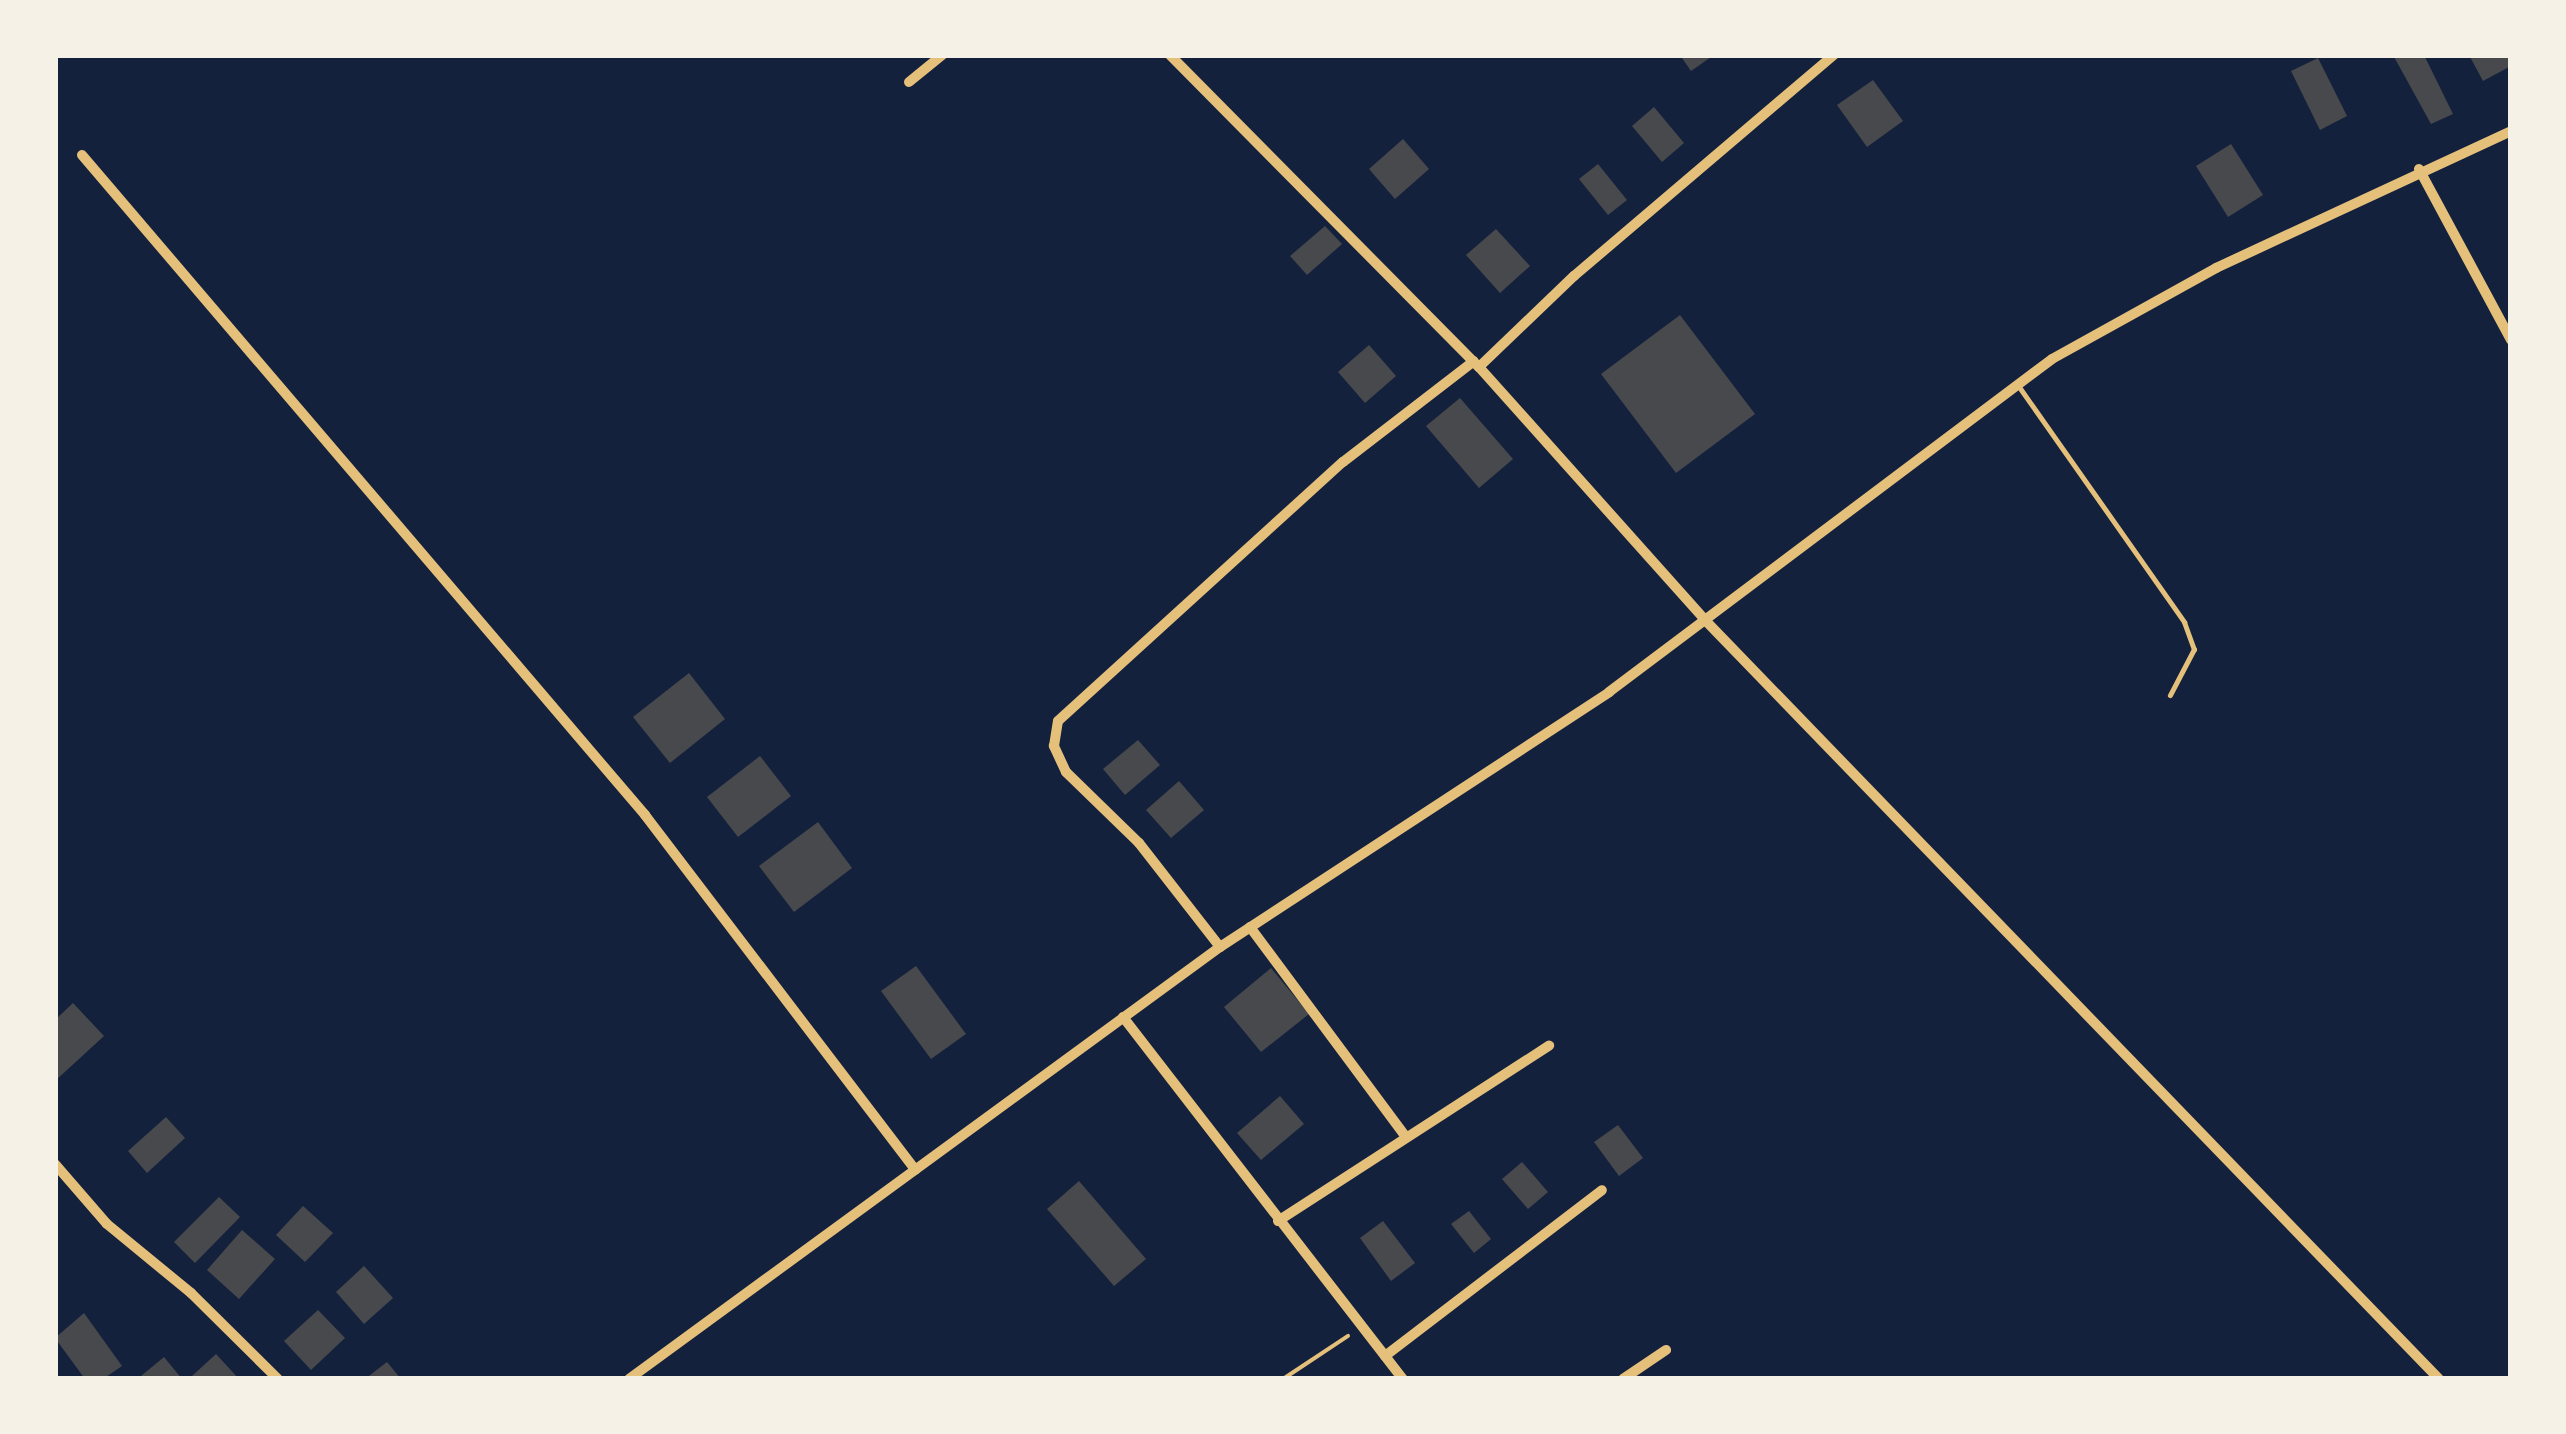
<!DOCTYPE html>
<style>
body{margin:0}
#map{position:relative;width:2566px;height:1434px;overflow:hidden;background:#14213d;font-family:"Nunito Sans",sans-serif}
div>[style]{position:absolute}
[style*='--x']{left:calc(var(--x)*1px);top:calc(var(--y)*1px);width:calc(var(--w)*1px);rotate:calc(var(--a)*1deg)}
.building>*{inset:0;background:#48494c}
.path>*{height:4px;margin:-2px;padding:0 2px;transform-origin:2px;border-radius:2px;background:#e5c07b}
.service>*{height:5px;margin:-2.5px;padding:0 2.5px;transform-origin:2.5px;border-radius:2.5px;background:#e5c07b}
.minor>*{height:10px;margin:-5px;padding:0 5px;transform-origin:5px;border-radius:5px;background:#e5c07b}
span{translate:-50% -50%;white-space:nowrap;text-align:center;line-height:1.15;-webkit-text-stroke:8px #f6f1e7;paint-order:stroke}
.frame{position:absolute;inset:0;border:58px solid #f6f1e7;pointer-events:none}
</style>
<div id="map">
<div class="building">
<i style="clip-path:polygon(1680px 55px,1714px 55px,1691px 71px)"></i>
<i style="clip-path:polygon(2393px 55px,2424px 55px,2453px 114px,2431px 124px)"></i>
<i style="clip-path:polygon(2469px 55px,2511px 55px,2511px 66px,2483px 81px)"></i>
<i style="clip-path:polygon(2318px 58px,2347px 116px,2320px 130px,2291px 71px)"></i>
<i style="clip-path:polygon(1873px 80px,1903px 121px,1867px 147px,1837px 105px)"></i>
<i style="clip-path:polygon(1654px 107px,1684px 143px,1662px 162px,1632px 126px)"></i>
<i style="clip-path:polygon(1403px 139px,1429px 169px,1395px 199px,1369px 169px)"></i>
<i style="clip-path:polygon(2231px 144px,2263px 195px,2228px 217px,2196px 166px)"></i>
<i style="clip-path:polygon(1598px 164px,1627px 200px,1608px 215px,1579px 179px)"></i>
<i style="clip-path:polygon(1325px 226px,1342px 244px,1307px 275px,1290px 256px)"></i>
<i style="clip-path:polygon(1496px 229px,1530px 266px,1500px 293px,1466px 255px)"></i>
<i style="clip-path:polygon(1680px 315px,1755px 414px,1676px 473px,1601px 374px)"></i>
<i style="clip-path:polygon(1369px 345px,1396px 376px,1365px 403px,1338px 372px)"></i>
<i style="clip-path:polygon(1460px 398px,1513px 459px,1479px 488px,1426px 426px)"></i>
<i style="clip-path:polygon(689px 673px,725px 719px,670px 763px,633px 717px)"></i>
<i style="clip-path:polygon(1138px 740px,1160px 765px,1125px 795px,1103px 769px)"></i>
<i style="clip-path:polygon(760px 756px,791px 796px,738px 837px,707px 797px)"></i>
<i style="clip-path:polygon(1179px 781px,1204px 810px,1171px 838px,1146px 810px)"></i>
<i style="clip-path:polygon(818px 822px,852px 868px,794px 912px,759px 866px)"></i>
<i style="clip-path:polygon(916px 966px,966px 1034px,931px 1059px,881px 991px)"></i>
<i style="clip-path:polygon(1271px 968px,1309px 1014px,1261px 1052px,1224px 1007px)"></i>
<i style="clip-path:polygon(73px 1003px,104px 1036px,55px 1081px,55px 1020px)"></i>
<i style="clip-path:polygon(1280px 1096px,1304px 1124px,1261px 1160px,1237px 1133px)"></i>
<i style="clip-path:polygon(166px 1117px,185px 1138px,147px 1173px,128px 1151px)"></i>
<i style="clip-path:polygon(1618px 1125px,1643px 1158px,1619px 1176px,1594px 1142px)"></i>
<i style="clip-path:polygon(1522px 1162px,1548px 1192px,1528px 1209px,1502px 1179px)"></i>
<i style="clip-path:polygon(1079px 1181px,1146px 1259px,1114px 1286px,1047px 1209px)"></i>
<i style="clip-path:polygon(219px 1197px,240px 1217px,195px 1263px,174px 1242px)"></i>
<i style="clip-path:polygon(303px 1206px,333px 1233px,305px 1262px,276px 1235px)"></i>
<i style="clip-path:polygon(1469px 1211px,1491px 1239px,1474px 1253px,1451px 1224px)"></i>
<i style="clip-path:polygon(1383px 1221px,1415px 1263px,1391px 1281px,1360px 1238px)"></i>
<i style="clip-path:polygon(242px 1230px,275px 1259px,239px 1299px,207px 1270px)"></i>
<i style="clip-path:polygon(364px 1266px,393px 1298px,364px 1324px,336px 1292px)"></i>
<i style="clip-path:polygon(318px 1310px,345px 1338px,311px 1370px,284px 1341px)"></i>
<i style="clip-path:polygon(84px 1313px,122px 1366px,103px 1379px,85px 1379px,55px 1338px)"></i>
<i style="clip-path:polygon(216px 1354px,239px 1379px,192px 1376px)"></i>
<i style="clip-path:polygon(164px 1357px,182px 1379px,143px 1379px,141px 1376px)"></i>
<i style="clip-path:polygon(387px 1362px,401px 1379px,365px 1379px)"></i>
</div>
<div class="path">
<i style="--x:1283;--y:1379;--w:78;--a:-33.5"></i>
</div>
<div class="service">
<i style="--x:2017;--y:384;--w:291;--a:54.9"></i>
<i style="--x:2184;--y:622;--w:29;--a:70"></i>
<i style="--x:2194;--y:649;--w:52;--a:117.6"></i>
</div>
<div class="minor">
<i style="--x:1170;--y:55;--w:439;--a:45.3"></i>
<i style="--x:1479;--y:367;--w:338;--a:48.2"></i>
<i style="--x:1704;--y:619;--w:1057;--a:45.96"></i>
<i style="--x:909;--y:82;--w:43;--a:-39.3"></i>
<i style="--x:82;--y:155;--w:868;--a:49.53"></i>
<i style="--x:645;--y:815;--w:446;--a:52.7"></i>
<i style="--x:2419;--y:169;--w:194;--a:61.7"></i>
<i style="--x:1479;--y:367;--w:132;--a:-43.8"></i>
<i style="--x:1574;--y:276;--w:341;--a:-40.4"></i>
<i style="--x:1250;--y:927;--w:260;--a:53.4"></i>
<i style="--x:1220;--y:947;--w:132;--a:-127.9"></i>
<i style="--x:1139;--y:843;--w:102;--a:-135.8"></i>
<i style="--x:1066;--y:772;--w:29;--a:-115"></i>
<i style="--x:1054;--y:746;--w:25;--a:-81"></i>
<i style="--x:1058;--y:721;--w:385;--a:-42.3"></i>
<i style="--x:1343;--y:462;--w:165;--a:-37.6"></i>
<i style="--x:1123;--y:1017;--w:458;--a:52.3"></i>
<i style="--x:55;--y:1164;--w:79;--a:49.1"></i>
<i style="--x:107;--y:1224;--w:109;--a:39.4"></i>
<i style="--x:191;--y:1293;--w:122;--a:44.7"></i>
<i style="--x:1278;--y:1221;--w:323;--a:-32.9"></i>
<i style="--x:1385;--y:1356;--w:273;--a:-37.4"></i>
<i style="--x:629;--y:1379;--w:732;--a:-36.17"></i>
<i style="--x:1220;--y:947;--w:465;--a:-33.2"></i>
<i style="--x:1609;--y:692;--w:554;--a:-36.93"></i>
<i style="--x:2052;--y:359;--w:188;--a:-29"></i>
<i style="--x:2216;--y:268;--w:325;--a:-24.9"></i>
<i style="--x:1623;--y:1379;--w:52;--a:-34"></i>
</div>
<div class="frame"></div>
</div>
